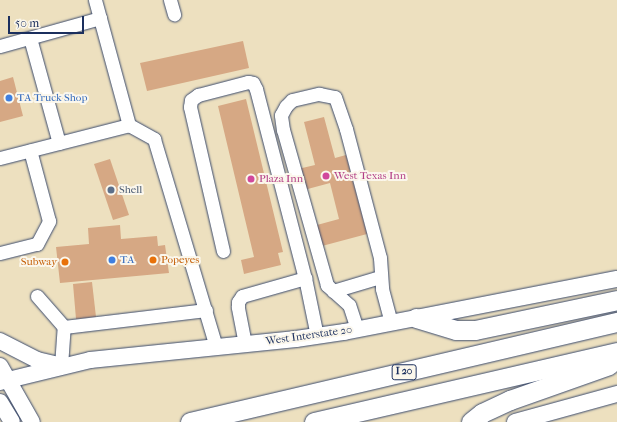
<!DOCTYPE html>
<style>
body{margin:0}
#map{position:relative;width:617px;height:422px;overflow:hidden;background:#ede0bf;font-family:"IM FELL French Canon",serif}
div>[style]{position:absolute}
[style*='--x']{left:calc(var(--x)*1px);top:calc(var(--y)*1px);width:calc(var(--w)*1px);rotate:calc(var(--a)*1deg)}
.building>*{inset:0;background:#d6a884}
.roads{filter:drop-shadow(0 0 1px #3a4a6d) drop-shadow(0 0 1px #3a4a6d)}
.minor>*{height:13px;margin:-6.5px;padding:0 6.5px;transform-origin:6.5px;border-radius:6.5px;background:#fff}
.major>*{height:16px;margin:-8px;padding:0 8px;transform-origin:8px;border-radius:8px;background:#fff}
.highway>*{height:19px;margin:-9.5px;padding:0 9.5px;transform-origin:9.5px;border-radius:9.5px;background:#fff}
.dots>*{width:11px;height:11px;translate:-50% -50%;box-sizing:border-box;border:2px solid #fbf7ec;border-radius:50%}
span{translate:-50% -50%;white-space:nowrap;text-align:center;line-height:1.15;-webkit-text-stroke:4px #fbf7ec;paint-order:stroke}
.shield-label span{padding:1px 3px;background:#fbf7ec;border:1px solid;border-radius:3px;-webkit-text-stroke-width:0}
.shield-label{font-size:10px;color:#1b2f5e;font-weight:700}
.shop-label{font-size:11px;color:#366cbe}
.left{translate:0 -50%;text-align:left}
.hotel-label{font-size:11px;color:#b23c85}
.service-label{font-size:11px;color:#4e5e75}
.food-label{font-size:11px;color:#c56008}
.right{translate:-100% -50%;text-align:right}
.street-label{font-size:11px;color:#1b2f5e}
.scale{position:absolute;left:8px;top:16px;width:76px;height:18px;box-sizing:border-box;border:2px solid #1b2f5e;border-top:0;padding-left:5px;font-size:12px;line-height:14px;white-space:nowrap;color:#1b2f5e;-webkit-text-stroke:3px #fbf7ec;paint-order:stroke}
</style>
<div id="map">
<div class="building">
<i style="clip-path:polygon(243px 41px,249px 68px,147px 91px,140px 63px)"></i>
<i style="clip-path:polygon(13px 77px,23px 116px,0 122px,0 81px)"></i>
<i style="clip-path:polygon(246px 99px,283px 252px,278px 253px,281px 265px,244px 274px,241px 260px,254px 257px,218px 106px)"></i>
<i style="clip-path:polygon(324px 117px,335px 158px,346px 155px,367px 234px,322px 246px,317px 225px,339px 219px,330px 183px,304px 190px,298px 169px,315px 165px,304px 122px)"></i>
<i style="clip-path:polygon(110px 159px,129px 215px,113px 220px,94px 164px)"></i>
<i style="clip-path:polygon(120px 225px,121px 239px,157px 236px,158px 246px,165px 245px,169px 273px,60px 283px,56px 247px,89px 244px,88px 228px)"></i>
<i style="clip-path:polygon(92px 282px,96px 317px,76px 319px,73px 284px)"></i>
</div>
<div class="roads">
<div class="minor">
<i style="--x:95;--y:0;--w:130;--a:74.8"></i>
<i style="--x:129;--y:125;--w:29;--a:29"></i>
<i style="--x:154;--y:139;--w:217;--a:73.4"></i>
<i style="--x:170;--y:0;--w:15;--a:74"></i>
<i style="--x:30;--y:38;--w:109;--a:74.6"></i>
<i style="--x:0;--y:46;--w:104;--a:-15.6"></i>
<i style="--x:0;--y:158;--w:133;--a:-14.3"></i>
<i style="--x:223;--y:251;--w:148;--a:-102.9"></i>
<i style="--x:190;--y:107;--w:7;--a:-82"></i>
<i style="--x:191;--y:100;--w:9;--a:-36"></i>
<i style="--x:198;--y:95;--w:52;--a:-14.6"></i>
<i style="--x:248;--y:82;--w:5;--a:11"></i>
<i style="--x:253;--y:83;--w:7;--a:63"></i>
<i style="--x:256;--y:89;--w:195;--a:75.5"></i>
<i style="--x:305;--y:278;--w:59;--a:78.3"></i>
<i style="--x:0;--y:253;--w:38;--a:-14"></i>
<i style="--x:37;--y:244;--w:26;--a:-62"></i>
<i style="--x:49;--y:221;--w:73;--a:-105"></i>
<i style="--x:333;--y:291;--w:49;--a:-16.6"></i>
<i style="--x:37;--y:296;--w:41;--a:48.9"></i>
<i style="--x:357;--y:329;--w:25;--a:-108"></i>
<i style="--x:349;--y:305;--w:30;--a:-138"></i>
<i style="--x:327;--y:285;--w:161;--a:-105.8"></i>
<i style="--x:283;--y:130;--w:15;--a:-98"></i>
<i style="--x:281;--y:115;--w:10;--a:-61"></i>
<i style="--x:286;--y:106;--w:8;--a:-45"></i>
<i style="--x:292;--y:100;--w:28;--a:-13"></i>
<i style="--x:319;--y:94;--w:16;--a:11"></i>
<i style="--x:335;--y:97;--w:34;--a:71"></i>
<i style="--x:346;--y:129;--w:133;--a:75.2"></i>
<i style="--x:380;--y:258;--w:31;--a:86"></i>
<i style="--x:382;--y:289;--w:35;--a:75"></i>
<i style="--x:245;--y:344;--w:38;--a:-101"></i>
<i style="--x:238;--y:307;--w:5;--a:-90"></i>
<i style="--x:238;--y:302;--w:7;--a:-56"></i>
<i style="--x:242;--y:296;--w:66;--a:-15.9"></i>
<i style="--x:61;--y:366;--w:39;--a:-86"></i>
<i style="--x:64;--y:327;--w:143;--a:-6.8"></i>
</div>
<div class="major">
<i style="--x:0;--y:341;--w:42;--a:27.2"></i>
<i style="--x:37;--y:360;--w:22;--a:13"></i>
<i style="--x:0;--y:366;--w:64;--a:60.3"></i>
<i style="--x:0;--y:382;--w:93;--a:-13.7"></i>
<i style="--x:90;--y:360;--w:207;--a:-5.8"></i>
<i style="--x:296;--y:339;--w:49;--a:-8.3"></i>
<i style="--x:344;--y:332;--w:278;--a:-11"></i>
<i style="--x:0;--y:402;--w:23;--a:59"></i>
<i style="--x:515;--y:422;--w:106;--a:-15.4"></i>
</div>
<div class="highway">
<i style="--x:416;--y:318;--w:42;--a:16.7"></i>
<i style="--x:456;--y:330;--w:19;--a:0"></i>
<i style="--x:475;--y:330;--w:145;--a:-11.9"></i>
<i style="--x:190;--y:422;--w:439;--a:-13.2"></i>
<i style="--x:314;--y:422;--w:311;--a:-13"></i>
<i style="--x:471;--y:422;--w:14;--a:-39"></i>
<i style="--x:482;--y:413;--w:31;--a:-25"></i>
<i style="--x:510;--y:400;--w:105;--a:-19.5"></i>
</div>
</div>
<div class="dots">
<i style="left:9px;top:98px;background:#3f7fe0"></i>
<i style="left:326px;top:176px;background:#d1479c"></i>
<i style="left:251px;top:179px;background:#d1479c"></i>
<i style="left:111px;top:190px;background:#5c6f8a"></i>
<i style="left:112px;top:260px;background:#3f7fe0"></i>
<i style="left:153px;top:260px;background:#e8710a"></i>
<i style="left:65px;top:262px;background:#e8710a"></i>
</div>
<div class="shield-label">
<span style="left:404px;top:372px">I 20</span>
</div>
<div class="shop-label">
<span class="left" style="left:17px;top:98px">TA Truck Shop</span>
<span class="left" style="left:120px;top:260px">TA</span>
</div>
<div class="hotel-label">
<span class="left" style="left:334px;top:176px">West Texas Inn</span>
<span class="left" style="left:259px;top:179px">Plaza Inn</span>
</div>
<div class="service-label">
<span class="left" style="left:119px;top:190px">Shell</span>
</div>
<div class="food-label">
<span class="left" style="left:161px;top:260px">Popeyes</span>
<span class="right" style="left:57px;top:262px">Subway</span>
</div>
<div class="street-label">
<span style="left:309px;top:336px;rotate:-8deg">West Interstate 20</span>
</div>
<div class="scale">50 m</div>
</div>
